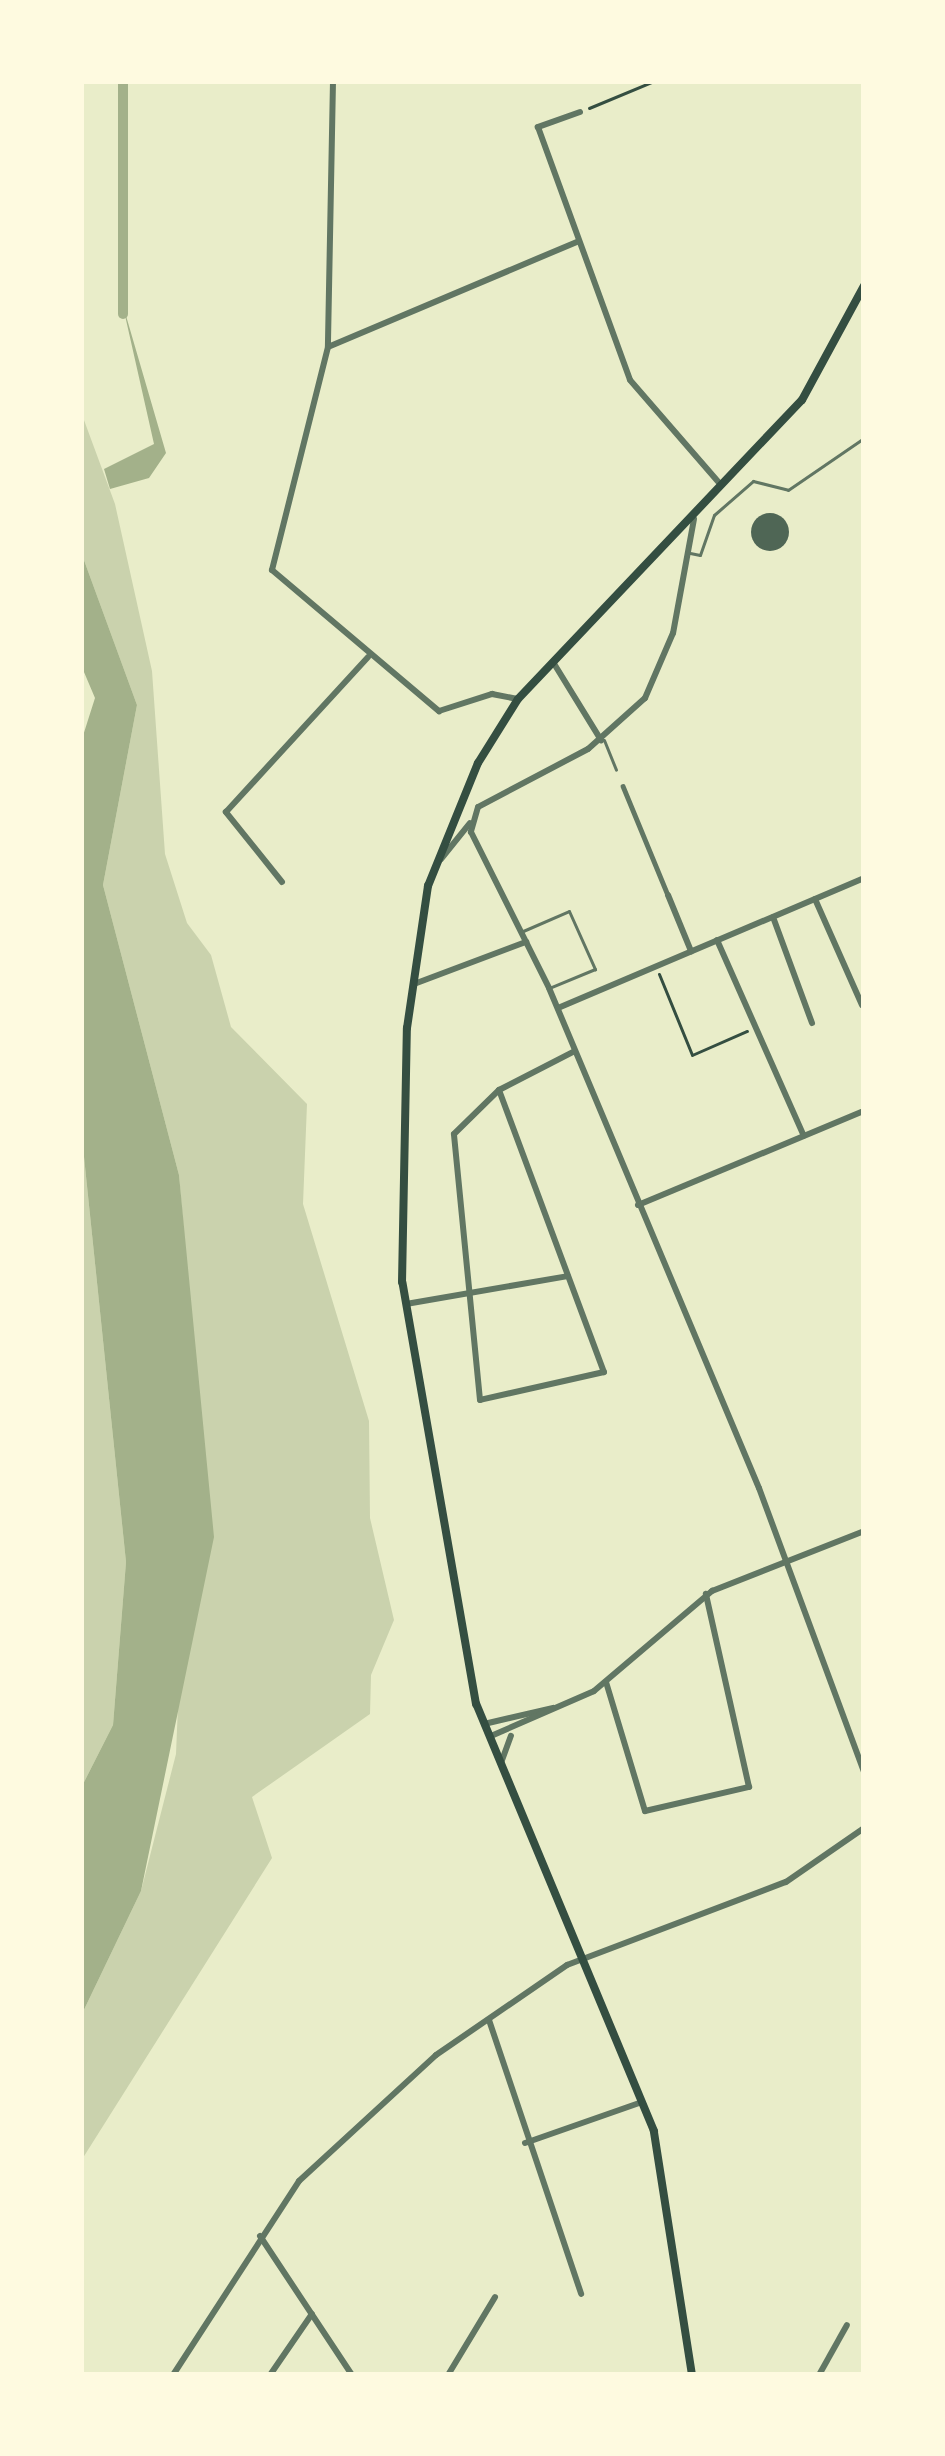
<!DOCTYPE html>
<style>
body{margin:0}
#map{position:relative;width:945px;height:2456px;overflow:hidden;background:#e9edc9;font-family:Roboto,sans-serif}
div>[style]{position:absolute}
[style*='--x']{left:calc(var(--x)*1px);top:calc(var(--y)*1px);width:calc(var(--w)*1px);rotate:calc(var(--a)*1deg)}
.green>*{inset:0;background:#cad2ad}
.water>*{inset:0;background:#a3b18a}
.canal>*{height:10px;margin:-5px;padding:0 5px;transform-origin:5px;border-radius:5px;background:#a3b18a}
.building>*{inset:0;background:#4f6655}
.round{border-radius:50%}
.path>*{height:3px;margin:-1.5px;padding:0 1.5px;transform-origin:1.5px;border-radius:1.5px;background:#344e41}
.service>*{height:3px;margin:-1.5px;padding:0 1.5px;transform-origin:1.5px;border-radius:1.5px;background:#617663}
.pedestrian>*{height:4.5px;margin:-2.25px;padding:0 2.25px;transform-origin:2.25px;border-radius:2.25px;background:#617663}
.minor>*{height:6px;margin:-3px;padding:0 3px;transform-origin:3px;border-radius:3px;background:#617663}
.secondary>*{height:8px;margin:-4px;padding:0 4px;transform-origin:4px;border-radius:4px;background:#344e41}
span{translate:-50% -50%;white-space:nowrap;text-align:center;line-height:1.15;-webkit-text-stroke:12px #fefae0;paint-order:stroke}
.frame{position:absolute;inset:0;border:84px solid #fefae0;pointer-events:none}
</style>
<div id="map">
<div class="green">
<i style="clip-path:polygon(81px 412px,115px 504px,152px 671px,165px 854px,187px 923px,211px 955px,231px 1027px,307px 1104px,303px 1204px,369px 1421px,370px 1518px,394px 1620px,371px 1675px,370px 1714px,252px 1797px,272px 1858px,81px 2161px,81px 2016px,141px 1891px,176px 1754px,193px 1339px,179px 1175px,103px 885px,137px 705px,81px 552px)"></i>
<i style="clip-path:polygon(81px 1128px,126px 1562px,113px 1725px,81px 1788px)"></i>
</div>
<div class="water">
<i style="clip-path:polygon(122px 302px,166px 453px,149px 478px,110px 489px,104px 469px,154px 444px)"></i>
<i style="clip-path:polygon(81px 552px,137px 705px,103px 885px,179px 1175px,214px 1537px,141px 1891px,81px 2016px,81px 1788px,113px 1725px,126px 1562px,81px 1128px,81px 742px,95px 698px,81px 665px)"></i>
</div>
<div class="canal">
<i style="--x:123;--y:81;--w:233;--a:90"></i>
</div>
<div class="building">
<i class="round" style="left:751px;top:513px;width:38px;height:38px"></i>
</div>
<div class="path">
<i style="--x:589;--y:108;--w:70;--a:-22.6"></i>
<i style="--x:659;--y:974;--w:87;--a:67.8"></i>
<i style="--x:692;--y:1055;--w:60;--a:-23.6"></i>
</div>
<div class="service">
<i style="--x:690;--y:553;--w:10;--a:11"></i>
<i style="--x:700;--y:555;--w:42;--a:-70.7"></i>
<i style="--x:714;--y:515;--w:52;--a:-41.1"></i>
<i style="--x:753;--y:481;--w:36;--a:14"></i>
<i style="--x:788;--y:490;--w:92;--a:-34.4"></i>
<i style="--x:604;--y:740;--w:32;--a:68"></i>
<i style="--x:523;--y:931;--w:50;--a:-23.5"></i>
<i style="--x:569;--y:911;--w:64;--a:65.9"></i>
<i style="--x:595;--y:969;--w:50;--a:157.6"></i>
</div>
<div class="pedestrian">
<i style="--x:623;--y:786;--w:118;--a:67.6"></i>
</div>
<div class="minor">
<i style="--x:333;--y:81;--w:266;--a:91.1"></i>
<i style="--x:328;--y:347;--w:230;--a:104.1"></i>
<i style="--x:272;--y:570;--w:219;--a:40.2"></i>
<i style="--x:439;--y:711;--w:56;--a:-17.8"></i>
<i style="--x:492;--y:694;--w:26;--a:11"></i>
<i style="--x:580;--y:112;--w:45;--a:160.3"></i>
<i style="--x:538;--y:127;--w:269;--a:70"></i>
<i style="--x:630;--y:380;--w:138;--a:49.1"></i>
<i style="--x:328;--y:347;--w:272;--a:-22.9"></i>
<i style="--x:694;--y:519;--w:116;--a:100.4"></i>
<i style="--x:673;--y:633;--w:71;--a:113.3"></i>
<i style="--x:645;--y:698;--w:76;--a:138.2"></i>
<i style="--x:588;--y:749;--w:124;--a:152.2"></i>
<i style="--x:478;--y:807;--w:26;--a:106"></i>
<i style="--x:471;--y:832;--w:174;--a:63.4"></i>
<i style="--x:549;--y:988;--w:542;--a:67.22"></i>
<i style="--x:759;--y:1488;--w:303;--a:69.7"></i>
<i style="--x:553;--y:662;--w:92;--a:58.4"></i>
<i style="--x:441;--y:859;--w:46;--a:-51.1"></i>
<i style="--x:282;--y:882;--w:90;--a:-128.7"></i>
<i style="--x:226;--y:812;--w:210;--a:-47.5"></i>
<i style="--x:668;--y:895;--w:61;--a:67.7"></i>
<i style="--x:815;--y:899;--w:116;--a:66.1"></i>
<i style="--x:773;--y:917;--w:113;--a:69.8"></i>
<i style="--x:717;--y:940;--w:214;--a:66.1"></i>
<i style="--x:414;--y:984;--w:120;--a:-20.6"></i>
<i style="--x:558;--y:1008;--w:332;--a:-23"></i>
<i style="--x:499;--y:1090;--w:301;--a:69.6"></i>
<i style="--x:604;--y:1372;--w:127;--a:167.3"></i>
<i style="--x:480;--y:1400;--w:267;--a:-95.6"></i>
<i style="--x:454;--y:1134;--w:63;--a:-44.4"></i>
<i style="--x:499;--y:1090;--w:85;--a:-27.2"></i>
<i style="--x:638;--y:1205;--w:245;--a:-22.6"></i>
<i style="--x:406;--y:1304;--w:164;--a:-9.8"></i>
<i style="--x:606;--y:1682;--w:135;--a:73.2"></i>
<i style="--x:645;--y:1811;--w:107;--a:-13"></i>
<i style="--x:749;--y:1787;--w:198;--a:-102.6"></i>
<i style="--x:484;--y:1724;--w:71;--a:-13.1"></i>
<i style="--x:491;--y:1736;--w:112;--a:-23.6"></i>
<i style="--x:594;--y:1691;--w:155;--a:-40.3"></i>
<i style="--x:712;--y:1591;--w:163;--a:-21.5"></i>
<i style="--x:501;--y:1763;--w:29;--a:-70"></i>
<i style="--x:489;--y:2020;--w:289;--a:71.4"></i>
<i style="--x:525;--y:2143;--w:124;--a:-19.3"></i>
<i style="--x:260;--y:2236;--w:167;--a:56.5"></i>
<i style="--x:173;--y:2375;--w:231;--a:-57"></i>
<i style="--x:299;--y:2181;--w:186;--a:-42.6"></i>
<i style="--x:436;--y:2055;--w:159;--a:-34.5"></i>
<i style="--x:567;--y:1965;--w:234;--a:-20.8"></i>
<i style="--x:786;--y:1882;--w:95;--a:-34.7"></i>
<i style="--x:270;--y:2375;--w:74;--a:-55.5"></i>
<i style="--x:448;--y:2375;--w:91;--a:-58.9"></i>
<i style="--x:819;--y:2375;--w:57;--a:-60.8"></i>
</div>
<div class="secondary">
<i style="--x:692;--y:2375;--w:247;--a:-98.9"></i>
<i style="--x:654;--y:2131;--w:463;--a:-112.6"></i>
<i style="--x:476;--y:1704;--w:428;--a:-99.9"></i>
<i style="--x:402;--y:1282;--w:254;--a:-88.9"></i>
<i style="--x:407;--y:1028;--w:144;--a:-81.6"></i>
<i style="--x:428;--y:886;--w:133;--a:-67.9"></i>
<i style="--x:478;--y:763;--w:75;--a:-58"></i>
<i style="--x:518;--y:699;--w:412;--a:-46.5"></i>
<i style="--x:802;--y:400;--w:130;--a:-61.5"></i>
</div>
<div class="frame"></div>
</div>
